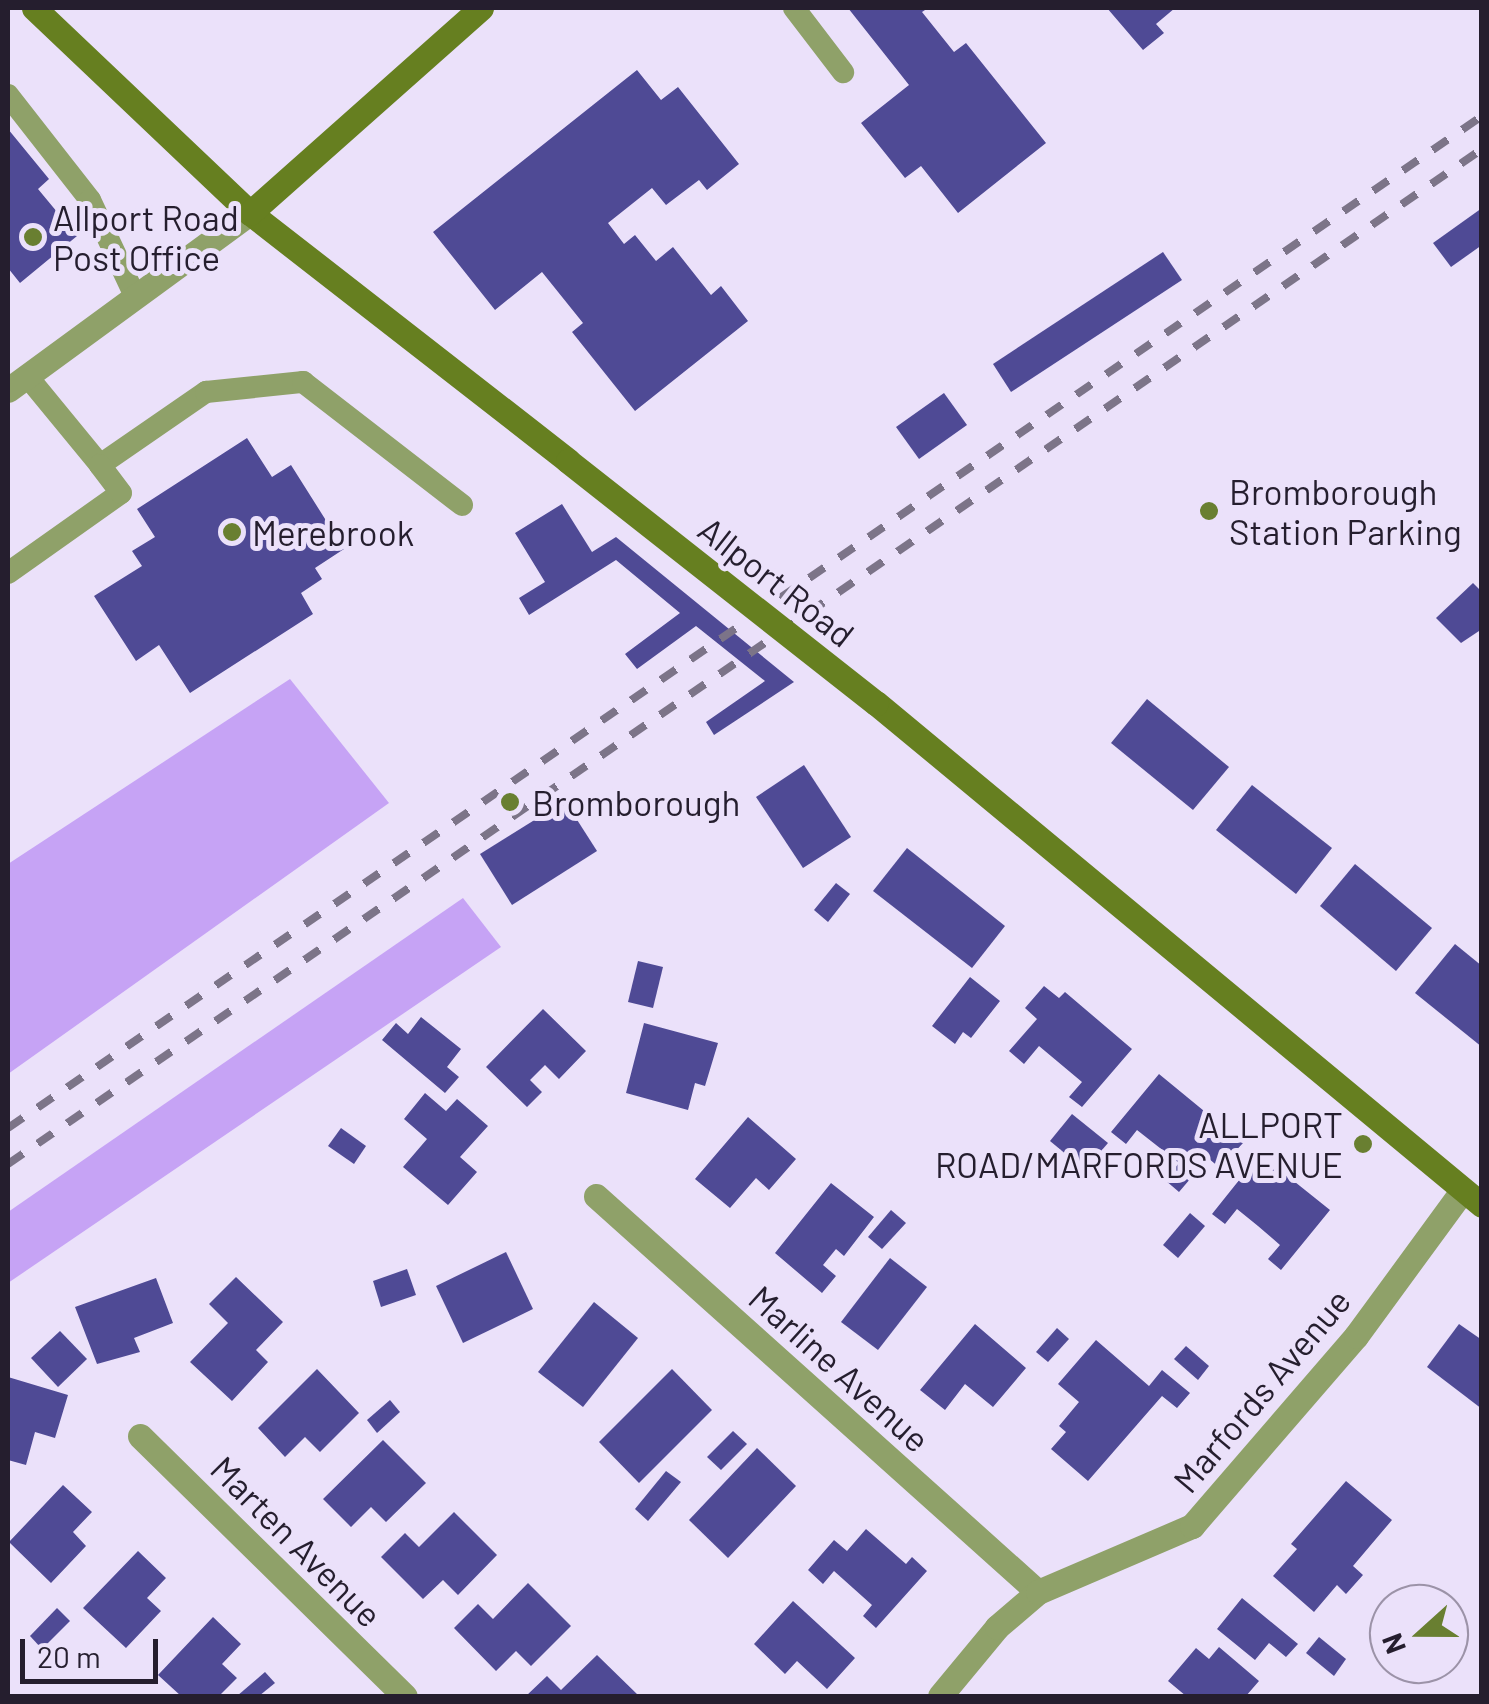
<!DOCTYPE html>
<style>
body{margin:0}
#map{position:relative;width:1489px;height:1704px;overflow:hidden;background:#ebe1fa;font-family:Barlow,sans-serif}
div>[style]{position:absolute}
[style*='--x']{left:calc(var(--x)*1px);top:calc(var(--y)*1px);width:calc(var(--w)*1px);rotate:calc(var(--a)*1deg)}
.forest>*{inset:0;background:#c6a3f5}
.building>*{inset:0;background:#4f4a95}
.lane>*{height:22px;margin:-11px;padding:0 11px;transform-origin:11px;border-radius:11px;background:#8fa169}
.street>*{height:25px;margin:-12.5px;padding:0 12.5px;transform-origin:12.5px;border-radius:12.5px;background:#8fa169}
.secondary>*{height:25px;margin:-12.5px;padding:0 12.5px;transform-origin:12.5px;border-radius:12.5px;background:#667f20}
.rail>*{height:8px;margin-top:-4px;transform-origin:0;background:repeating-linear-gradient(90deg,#7c7488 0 18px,transparent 0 36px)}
.secondary-bridge>*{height:25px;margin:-12.5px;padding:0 12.5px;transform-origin:12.5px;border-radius:12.5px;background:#667f20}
.dots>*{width:28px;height:28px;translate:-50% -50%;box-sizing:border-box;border:5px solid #ebe1fa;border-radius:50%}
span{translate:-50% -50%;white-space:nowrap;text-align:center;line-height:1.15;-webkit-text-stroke:10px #ebe1fa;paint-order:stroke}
.poi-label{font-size:35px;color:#251e2e}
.left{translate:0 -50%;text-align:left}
.right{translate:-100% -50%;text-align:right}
.street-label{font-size:35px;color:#251e2e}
.frame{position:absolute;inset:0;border:10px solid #251e2e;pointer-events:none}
.north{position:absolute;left:1369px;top:1584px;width:100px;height:100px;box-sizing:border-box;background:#ebe1fa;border:2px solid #9c93a8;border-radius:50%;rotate:249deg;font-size:28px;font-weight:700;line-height:40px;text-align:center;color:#251e2e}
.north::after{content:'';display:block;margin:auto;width:35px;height:45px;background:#697f31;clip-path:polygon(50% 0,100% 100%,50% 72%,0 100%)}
.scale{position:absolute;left:20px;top:1639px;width:138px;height:45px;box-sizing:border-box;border:5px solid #251e2e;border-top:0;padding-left:12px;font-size:30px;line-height:35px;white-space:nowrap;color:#251e2e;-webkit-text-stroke:8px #ebe1fa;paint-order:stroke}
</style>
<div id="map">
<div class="forest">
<i style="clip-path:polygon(290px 679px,389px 803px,8px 1074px,8px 864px)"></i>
<i style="clip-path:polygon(463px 898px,501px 947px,8px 1283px,8px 1212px)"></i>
</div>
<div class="building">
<i style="clip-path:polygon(848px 8px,928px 8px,922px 12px,954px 52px,966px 43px,1046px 143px,958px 213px,921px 166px,905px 178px,861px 123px,909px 85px)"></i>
<i style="clip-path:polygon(1107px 8px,1175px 8px,1156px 24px,1164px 33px,1143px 50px)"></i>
<i style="clip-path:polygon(637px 70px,661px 100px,678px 87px,739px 164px,707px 190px,699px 180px,666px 205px,652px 188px,608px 223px,624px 244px,635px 235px,656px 261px,673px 247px,711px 295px,721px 286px,748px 321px,635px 411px,572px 332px,583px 323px,542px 272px,495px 310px,433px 232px)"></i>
<i style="clip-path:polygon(8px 129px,49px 179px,38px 189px,77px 236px,20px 283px,8px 268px)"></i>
<i style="clip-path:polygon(1482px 208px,1482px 245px,1451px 267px,1433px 243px)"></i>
<i style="clip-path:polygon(1163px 252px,1182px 280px,1011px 392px,993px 364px)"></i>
<i style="clip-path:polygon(944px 393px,967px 425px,919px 459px,896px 427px)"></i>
<i style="clip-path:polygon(247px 438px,272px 477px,291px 465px,344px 549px,315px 568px,322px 579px,301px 593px,313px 614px,190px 693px,159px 645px,136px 661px,94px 596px,142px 566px,132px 551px,155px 537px,137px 509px)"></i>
<i style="clip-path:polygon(562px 504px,592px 552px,616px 537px,794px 682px,714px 735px,706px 722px,765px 681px,696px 626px,637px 669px,625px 654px,680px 613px,616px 560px,529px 615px,519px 598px,545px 582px,515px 533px)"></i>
<i style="clip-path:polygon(1473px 583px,1482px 592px,1482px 629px,1461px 643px,1436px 618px)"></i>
<i style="clip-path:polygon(1147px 699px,1229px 767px,1193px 810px,1111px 743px)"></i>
<i style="clip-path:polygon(804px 765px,851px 837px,803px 868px,756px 797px)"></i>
<i style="clip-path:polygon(1252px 785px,1332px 848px,1296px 894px,1216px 830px)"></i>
<i style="clip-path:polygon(565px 801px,597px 851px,512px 905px,480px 854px)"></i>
<i style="clip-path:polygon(907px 848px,1005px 926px,972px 968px,873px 891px)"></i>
<i style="clip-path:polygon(1355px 864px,1432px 928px,1396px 971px,1320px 906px)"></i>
<i style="clip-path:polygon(836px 883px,850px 894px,828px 922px,814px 910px)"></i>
<i style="clip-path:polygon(1455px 944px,1482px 966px,1482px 1047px,1415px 993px)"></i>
<i style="clip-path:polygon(638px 961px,663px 967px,653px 1008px,628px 1002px)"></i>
<i style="clip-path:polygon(970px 977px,1000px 1001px,971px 1038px,963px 1032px,955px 1044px,932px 1026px)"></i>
<i style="clip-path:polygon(1044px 986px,1059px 998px,1065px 992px,1132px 1049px,1082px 1107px,1069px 1097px,1082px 1082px,1039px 1046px,1024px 1064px,1009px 1051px,1037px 1019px,1025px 1008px)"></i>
<i style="clip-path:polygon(543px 1009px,586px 1051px,559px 1079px,545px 1065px,530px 1080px,542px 1092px,527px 1107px,486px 1067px)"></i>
<i style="clip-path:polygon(421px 1017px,461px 1049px,447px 1067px,459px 1077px,445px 1093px,382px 1040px,396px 1023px,408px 1034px)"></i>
<i style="clip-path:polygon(644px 1023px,718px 1043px,705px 1086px,695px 1083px,688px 1110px,626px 1093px)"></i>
<i style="clip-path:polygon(1159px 1074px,1243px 1143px,1220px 1168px,1208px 1158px,1179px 1192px,1165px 1180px,1179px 1163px,1137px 1130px,1126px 1144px,1111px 1132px)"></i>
<i style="clip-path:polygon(425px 1093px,446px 1111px,457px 1099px,488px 1126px,460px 1157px,477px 1172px,448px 1205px,403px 1167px,427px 1139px,404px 1119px)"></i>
<i style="clip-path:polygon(1072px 1114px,1108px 1143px,1085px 1170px,1050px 1141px)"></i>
<i style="clip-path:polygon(748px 1117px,796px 1159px,769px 1190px,756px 1178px,730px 1208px,695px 1179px)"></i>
<i style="clip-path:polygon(341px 1128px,366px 1146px,354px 1164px,328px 1146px)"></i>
<i style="clip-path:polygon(1260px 1154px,1330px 1210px,1281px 1270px,1268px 1259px,1280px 1245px,1258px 1226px,1237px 1209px,1225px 1224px,1212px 1214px)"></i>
<i style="clip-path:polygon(831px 1183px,874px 1217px,844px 1256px,836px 1249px,823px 1265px,836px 1276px,822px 1293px,775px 1253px)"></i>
<i style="clip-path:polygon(891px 1210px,906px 1223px,882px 1249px,868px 1237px)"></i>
<i style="clip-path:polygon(1190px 1213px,1205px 1226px,1178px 1258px,1163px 1245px)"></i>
<i style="clip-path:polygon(506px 1252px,533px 1309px,463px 1343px,436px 1286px)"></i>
<i style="clip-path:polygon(890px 1258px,927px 1287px,878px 1350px,841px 1322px)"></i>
<i style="clip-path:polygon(407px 1269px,416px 1295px,381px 1307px,373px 1281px)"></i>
<i style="clip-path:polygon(236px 1277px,283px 1322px,256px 1350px,268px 1362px,232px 1401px,190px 1362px,228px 1323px,209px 1304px)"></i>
<i style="clip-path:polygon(156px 1278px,173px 1323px,134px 1338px,140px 1352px,97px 1364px,75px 1307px)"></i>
<i style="clip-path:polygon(594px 1302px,638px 1338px,583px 1407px,538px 1372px)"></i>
<i style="clip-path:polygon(975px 1324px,1026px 1368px,993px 1407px,965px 1384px,945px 1410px,920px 1390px)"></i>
<i style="clip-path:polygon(1459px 1324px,1482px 1340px,1482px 1409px,1427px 1367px)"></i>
<i style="clip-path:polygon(1057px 1328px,1069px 1339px,1048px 1362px,1036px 1352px)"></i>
<i style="clip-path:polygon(60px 1331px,87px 1359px,58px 1387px,31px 1358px)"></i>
<i style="clip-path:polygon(1096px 1340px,1149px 1386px,1162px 1370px,1190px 1393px,1177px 1408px,1162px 1396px,1088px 1481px,1051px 1449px,1066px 1432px,1059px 1426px,1079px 1402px,1058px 1384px)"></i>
<i style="clip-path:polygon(1186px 1346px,1209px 1366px,1198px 1380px,1174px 1359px)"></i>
<i style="clip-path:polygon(317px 1369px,359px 1413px,320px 1452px,305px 1437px,285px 1457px,258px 1428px)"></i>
<i style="clip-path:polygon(672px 1369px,712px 1410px,639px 1483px,599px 1442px)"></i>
<i style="clip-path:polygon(8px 1377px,68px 1395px,55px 1438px,35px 1432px,26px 1465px,8px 1460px)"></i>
<i style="clip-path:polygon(390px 1400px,400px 1412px,377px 1433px,367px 1420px)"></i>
<i style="clip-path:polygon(733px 1431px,747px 1444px,721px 1470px,707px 1457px)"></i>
<i style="clip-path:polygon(383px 1440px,426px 1483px,386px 1522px,371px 1507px,351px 1527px,323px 1499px)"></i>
<i style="clip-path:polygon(757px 1448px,796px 1486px,728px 1558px,689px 1520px)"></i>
<i style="clip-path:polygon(666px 1471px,681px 1482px,648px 1521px,635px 1509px)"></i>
<i style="clip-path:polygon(1346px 1481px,1392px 1520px,1353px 1566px,1363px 1575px,1346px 1594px,1337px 1585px,1314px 1612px,1273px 1576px,1297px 1549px,1291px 1544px)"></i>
<i style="clip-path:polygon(63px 1485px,92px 1512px,73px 1532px,86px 1546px,51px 1583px,9px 1542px)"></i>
<i style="clip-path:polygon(454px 1512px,497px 1555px,458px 1595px,443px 1580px,423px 1599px,381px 1557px,405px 1533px,419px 1547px)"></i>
<i style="clip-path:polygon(866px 1529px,906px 1564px,912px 1557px,927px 1571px,876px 1628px,863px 1616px,872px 1605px,834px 1571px,823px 1584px,808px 1570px,834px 1540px,847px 1551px)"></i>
<i style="clip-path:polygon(138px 1551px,166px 1578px,147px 1598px,161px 1611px,126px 1648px,83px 1608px)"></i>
<i style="clip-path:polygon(528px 1583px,571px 1626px,531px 1666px,516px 1651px,496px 1671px,454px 1628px,478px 1604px,493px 1619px)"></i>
<i style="clip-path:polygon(1242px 1598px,1298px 1644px,1286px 1657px,1269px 1643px,1255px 1660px,1217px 1629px)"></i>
<i style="clip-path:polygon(793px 1601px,855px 1658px,827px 1689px,797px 1661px,785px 1674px,754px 1644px)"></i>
<i style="clip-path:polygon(57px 1608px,70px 1621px,42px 1649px,30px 1636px)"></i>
<i style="clip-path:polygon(213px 1617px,241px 1644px,222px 1664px,237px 1678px,219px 1696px,181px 1696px,158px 1675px)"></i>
<i style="clip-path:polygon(1319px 1637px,1346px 1659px,1334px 1676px,1306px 1653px)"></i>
<i style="clip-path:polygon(1219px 1647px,1259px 1681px,1246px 1696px,1186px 1696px,1168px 1681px,1196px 1648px,1209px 1659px)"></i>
<i style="clip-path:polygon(597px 1655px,639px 1696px,526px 1696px,547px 1676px,561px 1690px)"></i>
<i style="clip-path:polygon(265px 1672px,275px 1683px,259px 1696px,237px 1696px)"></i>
</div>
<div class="lane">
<i style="--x:794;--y:8;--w:81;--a:52.6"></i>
<i style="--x:8;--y:95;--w:133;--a:52"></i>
<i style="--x:90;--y:200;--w:108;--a:64.9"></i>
<i style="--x:27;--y:376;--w:115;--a:50.6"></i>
<i style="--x:100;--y:465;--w:129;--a:-34.6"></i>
<i style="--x:206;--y:392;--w:98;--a:-5.9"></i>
<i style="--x:303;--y:382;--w:201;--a:37.7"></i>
<i style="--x:8;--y:573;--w:138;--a:-35.3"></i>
<i style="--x:121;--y:493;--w:35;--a:-127"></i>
</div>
<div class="street">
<i style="--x:8;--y:390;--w:300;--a:-36.2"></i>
<i style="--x:596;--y:1196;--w:593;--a:41.86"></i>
<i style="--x:140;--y:1436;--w:371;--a:44.5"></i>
<i style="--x:940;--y:1696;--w:89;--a:-50.4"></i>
<i style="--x:997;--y:1627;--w:54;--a:-40.5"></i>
<i style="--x:1038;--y:1592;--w:168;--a:-23.2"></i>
<i style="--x:1192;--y:1526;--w:251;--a:-49.2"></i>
<i style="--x:1356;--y:1336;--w:180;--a:-53.8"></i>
</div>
<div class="secondary">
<i style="--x:34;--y:8;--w:298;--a:43.5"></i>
<i style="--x:250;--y:213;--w:403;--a:37.9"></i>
<i style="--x:250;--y:213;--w:309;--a:-41.6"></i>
<i style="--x:876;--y:703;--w:787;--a:39.64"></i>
</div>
<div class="rail">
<i style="--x:8;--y:1128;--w:1788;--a:-34.47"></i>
<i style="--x:8;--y:1164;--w:1790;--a:-34.55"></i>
</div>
<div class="secondary-bridge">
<i style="--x:568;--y:461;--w:392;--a:38.2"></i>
</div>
<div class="dots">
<i style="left:33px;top:237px;background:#697f31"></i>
<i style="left:1209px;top:511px;background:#697f31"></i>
<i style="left:232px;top:532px;background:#697f31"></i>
<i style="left:510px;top:802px;background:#697f31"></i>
<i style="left:1363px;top:1144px;background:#697f31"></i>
</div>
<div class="poi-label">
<span class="left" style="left:53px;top:237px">Allport Road<br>Post Office</span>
<span class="left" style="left:1229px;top:511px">Bromborough<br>Station Parking</span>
<span class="left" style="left:252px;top:532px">Merebrook</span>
<span class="left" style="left:532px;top:802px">Bromborough</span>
<span class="right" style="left:1343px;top:1144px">ALLPORT<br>ROAD/MARFORDS AVENUE</span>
</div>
<div class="street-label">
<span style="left:777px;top:581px;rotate:38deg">Allport Road</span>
<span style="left:840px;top:1368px;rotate:42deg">Marline Avenue</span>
<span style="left:1261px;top:1390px;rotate:-50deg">Marfords Avenue</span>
<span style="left:297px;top:1541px;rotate:45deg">Marten Avenue</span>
</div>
<div class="frame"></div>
<div class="north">N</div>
<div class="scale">20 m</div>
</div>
